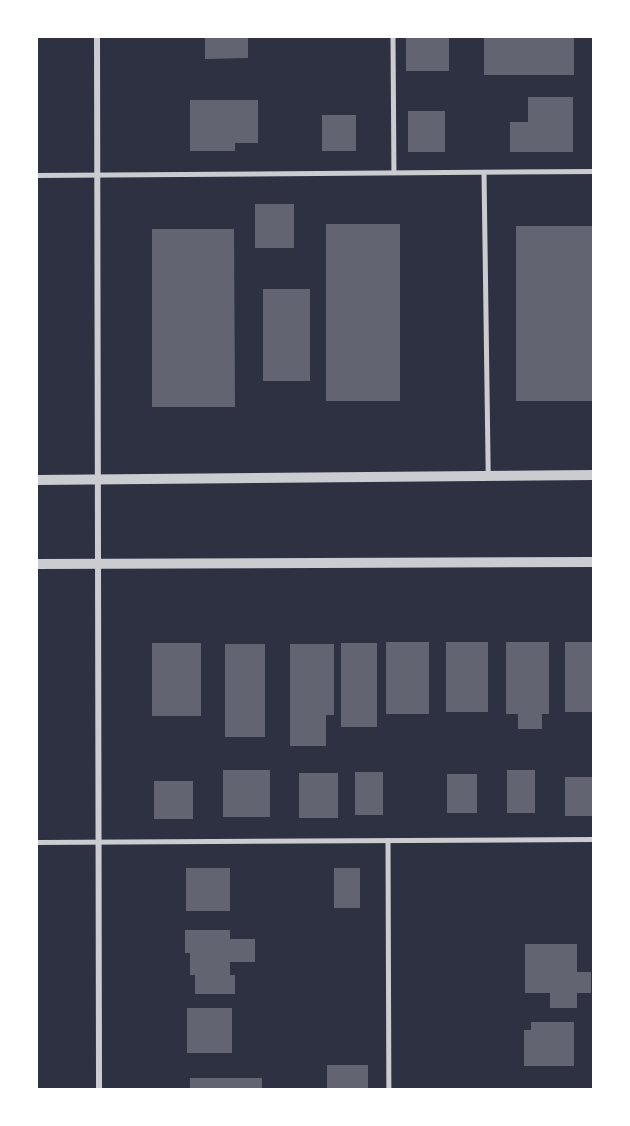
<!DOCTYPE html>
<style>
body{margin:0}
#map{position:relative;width:630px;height:1126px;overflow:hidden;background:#2d3142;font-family:Quicksand,sans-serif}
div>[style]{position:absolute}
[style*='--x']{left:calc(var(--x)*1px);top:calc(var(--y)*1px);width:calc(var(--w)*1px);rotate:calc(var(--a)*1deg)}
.building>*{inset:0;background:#626471}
.service>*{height:4.5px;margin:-2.25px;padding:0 2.25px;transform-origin:2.25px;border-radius:2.25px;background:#caccd0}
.minor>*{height:6px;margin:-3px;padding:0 3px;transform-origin:3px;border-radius:3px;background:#caccd0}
.tertiary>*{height:10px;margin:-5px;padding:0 5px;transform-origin:5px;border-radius:5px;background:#caccd0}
span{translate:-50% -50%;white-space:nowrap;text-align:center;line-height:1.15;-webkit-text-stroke:6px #fff;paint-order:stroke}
.frame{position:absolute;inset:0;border:38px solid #fff;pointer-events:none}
</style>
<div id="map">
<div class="building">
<i style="clip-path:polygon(205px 36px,248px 36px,248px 58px,205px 59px)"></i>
<i style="clip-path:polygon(406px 36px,449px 36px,449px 71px,406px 71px)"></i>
<i style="clip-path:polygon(484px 36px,574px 36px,574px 75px,484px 75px)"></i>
<i style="clip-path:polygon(528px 97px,573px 97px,573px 152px,510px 152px,510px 122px,528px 122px)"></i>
<i style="clip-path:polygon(190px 100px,258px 100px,258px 143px,235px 143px,235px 151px,190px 151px)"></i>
<i style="clip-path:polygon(408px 111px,445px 111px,445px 152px,408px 152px)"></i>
<i style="clip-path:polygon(322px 115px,356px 115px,356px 151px,322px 151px)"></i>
<i style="clip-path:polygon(255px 204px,294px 204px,294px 248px,255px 248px)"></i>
<i style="clip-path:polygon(326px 224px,400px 224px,400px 401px,326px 401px)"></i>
<i style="clip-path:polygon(516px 226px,594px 226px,594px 401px,516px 401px)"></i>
<i style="clip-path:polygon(152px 229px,234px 229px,235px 407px,152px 407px)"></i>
<i style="clip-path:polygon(263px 289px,310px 289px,310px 381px,263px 381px)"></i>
<i style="clip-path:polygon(386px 642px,429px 642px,429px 714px,386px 714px)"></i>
<i style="clip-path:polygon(446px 642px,488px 642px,488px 712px,446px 712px)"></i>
<i style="clip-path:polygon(506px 642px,549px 642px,549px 714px,542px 714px,542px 729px,518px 729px,518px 714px,506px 714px)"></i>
<i style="clip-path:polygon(565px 642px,594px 642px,594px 712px,565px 712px)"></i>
<i style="clip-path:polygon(152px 643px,201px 643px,201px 716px,152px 716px)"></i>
<i style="clip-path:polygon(341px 643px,377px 643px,377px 727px,341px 727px)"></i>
<i style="clip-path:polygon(225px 644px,265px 644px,265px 737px,225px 737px)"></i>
<i style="clip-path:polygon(290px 644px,334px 644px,334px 715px,326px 715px,326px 746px,290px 746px)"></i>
<i style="clip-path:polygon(223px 770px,270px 770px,270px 817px,223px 817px)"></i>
<i style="clip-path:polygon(507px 770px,535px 770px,535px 813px,507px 813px)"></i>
<i style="clip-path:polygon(355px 772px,383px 772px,383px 815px,355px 815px)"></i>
<i style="clip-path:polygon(299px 773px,338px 773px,338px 818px,299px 818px)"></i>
<i style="clip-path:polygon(447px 774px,477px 774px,477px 813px,447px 813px)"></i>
<i style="clip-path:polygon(565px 777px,594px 777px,594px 816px,565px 816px)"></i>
<i style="clip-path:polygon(154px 781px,193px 781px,193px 819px,154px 819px)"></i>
<i style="clip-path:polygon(186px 868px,230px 868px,230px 911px,186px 911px)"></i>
<i style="clip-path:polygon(334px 868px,360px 868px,360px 908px,334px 908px)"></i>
<i style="clip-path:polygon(185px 930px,230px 930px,230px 939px,255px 939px,255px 962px,230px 962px,230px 975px,235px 975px,235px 994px,195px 994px,195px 975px,190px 975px,190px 953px,185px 953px)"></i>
<i style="clip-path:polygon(525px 944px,577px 944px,577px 972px,591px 972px,591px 993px,577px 993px,577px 1008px,550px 1008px,550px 993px,525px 993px)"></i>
<i style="clip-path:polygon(187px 1008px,232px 1008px,232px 1053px,187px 1053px)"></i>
<i style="clip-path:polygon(531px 1022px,574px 1022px,574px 1066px,524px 1066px,524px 1030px,531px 1030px)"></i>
<i style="clip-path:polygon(327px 1065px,368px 1065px,368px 1090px,327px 1090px)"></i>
<i style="clip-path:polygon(190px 1078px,262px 1078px,262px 1090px,190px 1090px)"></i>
</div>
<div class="service">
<i style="--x:393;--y:36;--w:136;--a:89.6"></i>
<i style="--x:484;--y:172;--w:303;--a:89.2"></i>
<i style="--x:36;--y:175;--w:558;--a:-0.41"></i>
<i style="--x:388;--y:840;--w:250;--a:89.8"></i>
<i style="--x:36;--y:842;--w:558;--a:-0.31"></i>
</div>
<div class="minor">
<i style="--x:97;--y:36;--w:1054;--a:89.89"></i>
</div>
<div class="tertiary">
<i style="--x:36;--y:480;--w:558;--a:-0.51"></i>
<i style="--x:36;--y:564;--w:558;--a:-0.21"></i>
</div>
<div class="frame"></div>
</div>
